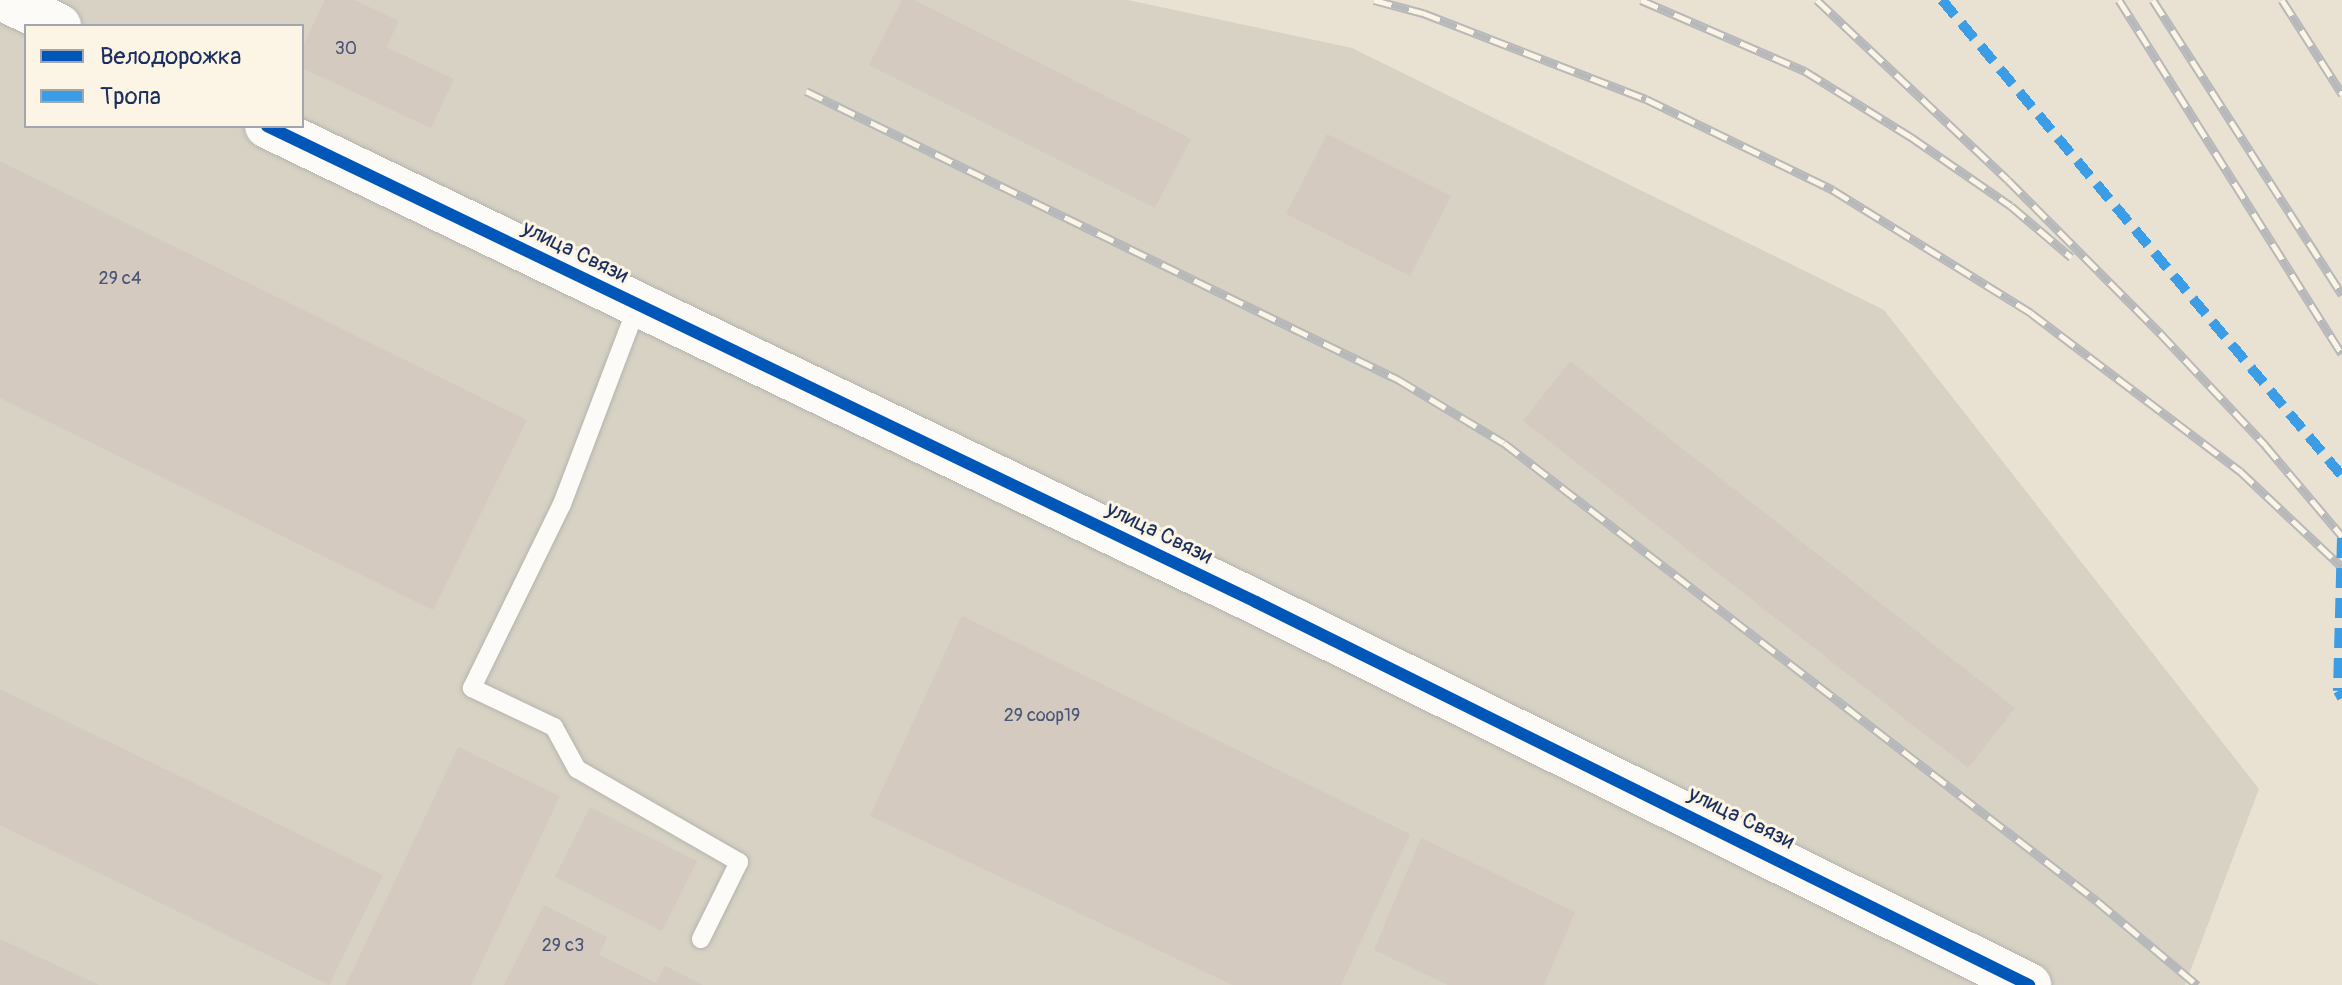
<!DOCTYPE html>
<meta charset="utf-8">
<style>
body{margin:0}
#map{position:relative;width:2342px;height:985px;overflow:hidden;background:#e9e2d3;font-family:Pangolin,sans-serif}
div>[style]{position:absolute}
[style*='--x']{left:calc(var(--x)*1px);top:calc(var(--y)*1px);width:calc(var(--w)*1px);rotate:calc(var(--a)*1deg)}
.industrial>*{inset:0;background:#d7d2c4}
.building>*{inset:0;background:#d4cabf}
.roads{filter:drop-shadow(0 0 2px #b5b3ae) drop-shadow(0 0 2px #b5b3ae)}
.lane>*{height:18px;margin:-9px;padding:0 9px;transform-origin:9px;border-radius:9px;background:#fcfbf8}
.secondary>*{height:44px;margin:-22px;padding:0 22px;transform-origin:22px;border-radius:22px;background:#fcfbf8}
.rail>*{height:9px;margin-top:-4.5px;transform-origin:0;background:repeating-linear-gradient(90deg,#fcf5e5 0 18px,#b6b8ba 0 36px);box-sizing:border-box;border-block:2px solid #b6b8ba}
.quiet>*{height:10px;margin-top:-5px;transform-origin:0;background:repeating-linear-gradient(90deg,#3b9de6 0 20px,transparent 0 30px)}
.cycleway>*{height:12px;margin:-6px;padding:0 6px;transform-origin:6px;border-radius:6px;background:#0057b8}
span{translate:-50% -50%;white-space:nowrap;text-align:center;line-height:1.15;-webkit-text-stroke:6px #fcf5e5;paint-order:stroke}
.number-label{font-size:18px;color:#4a5677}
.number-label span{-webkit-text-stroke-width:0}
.street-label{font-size:22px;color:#1b2f5e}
.legend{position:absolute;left:24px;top:24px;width:280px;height:104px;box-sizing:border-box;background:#fcf5e5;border:2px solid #a2a6af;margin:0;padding:10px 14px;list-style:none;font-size:24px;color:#1b2f5e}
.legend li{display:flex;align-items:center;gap:16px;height:40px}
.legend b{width:40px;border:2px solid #a2a6af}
</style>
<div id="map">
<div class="industrial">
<i style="clip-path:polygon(evenodd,0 0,1128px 0,1352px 48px,1884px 310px,2259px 789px,2185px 985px,0 985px,0 0,26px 26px,302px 26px,302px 126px,26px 126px,26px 26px)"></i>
</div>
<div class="building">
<i style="clip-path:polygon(325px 0,354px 0,399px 21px,386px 47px,454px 79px,431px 128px,302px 68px,302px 48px)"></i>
<i style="clip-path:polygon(902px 0,914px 0,1191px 139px,1155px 208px,869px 65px)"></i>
<i style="clip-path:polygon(1327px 134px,1451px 196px,1410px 276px,1286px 214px)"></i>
<i style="clip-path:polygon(0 161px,527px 420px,433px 610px,0 398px)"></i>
<i style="clip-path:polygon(1570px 361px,2015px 708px,1968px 768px,1523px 421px)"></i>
<i style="clip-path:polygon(962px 616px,1410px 834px,1341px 985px,1233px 985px,870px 816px)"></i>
<i style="clip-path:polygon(0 689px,383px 875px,329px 985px,0 825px)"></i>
<i style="clip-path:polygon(458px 747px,560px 796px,471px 985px,346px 985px)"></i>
<i style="clip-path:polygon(590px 807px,697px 861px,662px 931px,555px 877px)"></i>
<i style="clip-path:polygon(1421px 838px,1575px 912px,1544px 985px,1448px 985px,1374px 950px)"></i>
<i style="clip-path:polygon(544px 905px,607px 937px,599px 955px,656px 983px,665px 966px,703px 985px,504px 985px)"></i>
<i style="clip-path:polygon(0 939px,99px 985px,0 985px)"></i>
</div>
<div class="roads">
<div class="lane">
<i style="--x:638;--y:304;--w:214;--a:110.8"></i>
<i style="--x:562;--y:504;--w:205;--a:116.1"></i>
<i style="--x:472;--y:688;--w:91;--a:25.4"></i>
<i style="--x:554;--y:727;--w:48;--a:61.3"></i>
<i style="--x:577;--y:769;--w:187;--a:29.9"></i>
<i style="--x:739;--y:862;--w:86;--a:116.3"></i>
</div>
<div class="secondary">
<i style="--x:5;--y:0;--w:60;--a:25.7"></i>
<i style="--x:267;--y:126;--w:1098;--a:25.7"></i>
<i style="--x:1256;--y:602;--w:863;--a:26.36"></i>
</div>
</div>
<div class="rail">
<i style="--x:1374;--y:0;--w:51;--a:14.9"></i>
<i style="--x:1423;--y:13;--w:239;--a:21.1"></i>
<i style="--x:1646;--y:99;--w:208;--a:25.9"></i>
<i style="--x:1833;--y:190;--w:233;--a:31.8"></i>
<i style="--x:2031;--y:313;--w:262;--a:37.1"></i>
<i style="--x:2240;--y:471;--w:140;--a:43.3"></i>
<i style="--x:1641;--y:0;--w:179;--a:23.4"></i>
<i style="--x:1805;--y:71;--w:125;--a:31.9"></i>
<i style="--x:1911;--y:137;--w:121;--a:34.6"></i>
<i style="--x:2011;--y:206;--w:79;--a:40.4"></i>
<i style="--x:1817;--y:0;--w:262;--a:43.3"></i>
<i style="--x:2008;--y:180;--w:216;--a:45.2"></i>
<i style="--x:2160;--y:333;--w:154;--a:46.8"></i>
<i style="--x:2265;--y:445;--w:119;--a:49.8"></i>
<i style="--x:2119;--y:0;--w:418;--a:57.8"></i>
<i style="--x:2153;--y:0;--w:350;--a:57.3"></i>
<i style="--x:2282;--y:0;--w:112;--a:57.4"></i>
<i style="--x:806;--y:91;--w:660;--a:25.98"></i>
<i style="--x:1399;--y:380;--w:122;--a:31"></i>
<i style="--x:1504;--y:443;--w:749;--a:37.68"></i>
<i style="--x:2097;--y:901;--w:131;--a:40"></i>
</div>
<div class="quiet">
<i style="--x:1942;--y:0;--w:622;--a:49.96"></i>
<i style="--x:2342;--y:538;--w:153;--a:91.5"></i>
<i style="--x:2338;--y:691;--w:8;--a:60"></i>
</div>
<div class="cycleway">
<i style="--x:267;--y:126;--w:1098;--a:25.7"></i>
<i style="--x:1256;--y:602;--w:863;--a:26.36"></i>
</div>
<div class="number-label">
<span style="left:346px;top:49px">30</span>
<span style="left:120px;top:279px">29 с4</span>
<span style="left:1042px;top:716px">29 соор19</span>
<span style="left:563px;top:946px">29 с3</span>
</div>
<div class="street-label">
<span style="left:575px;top:252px;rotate:26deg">улица Связи</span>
<span style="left:1159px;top:533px;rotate:26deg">улица Связи</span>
<span style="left:1741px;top:818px;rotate:26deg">улица Связи</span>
</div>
<ul class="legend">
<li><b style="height:10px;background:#0057b8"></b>Велодорожка</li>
<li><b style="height:10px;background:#3b9de6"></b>Тропа</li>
</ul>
</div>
